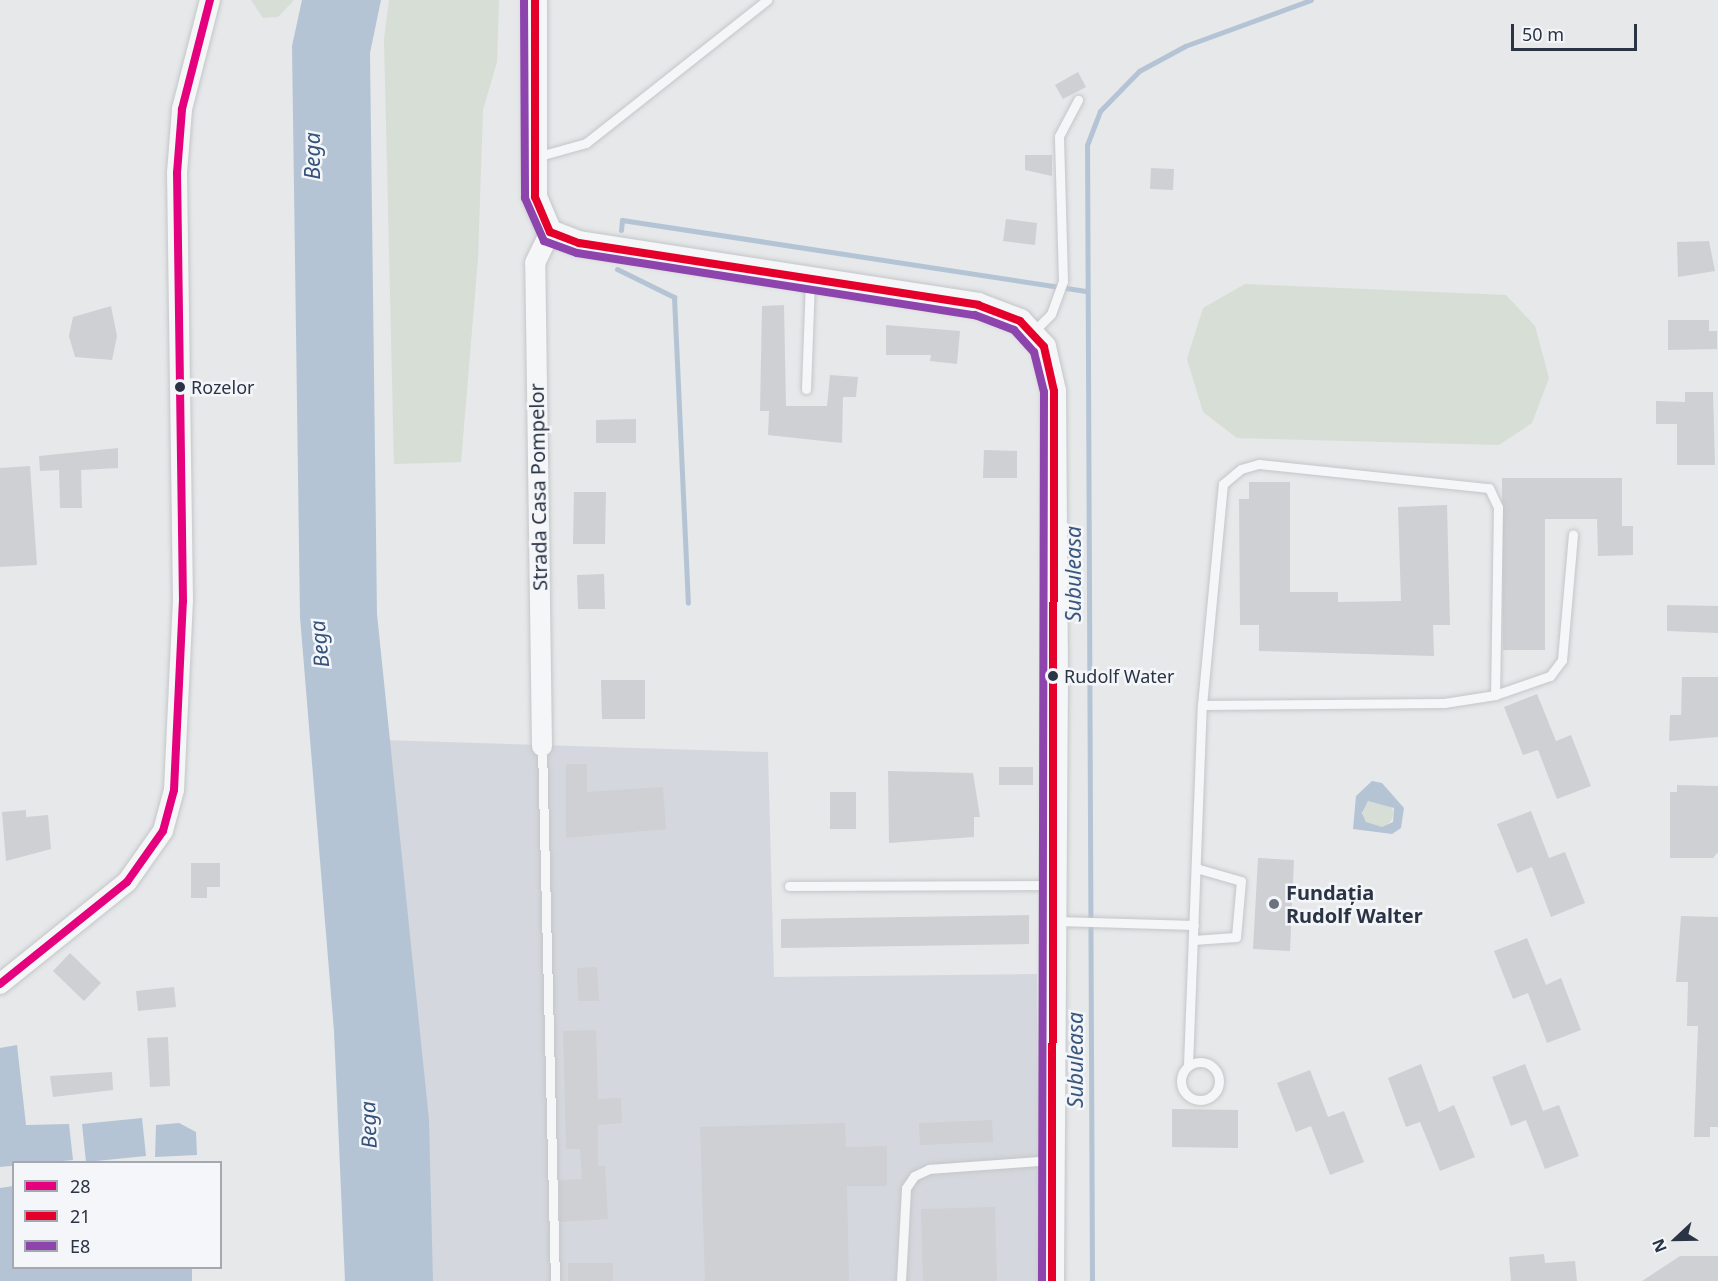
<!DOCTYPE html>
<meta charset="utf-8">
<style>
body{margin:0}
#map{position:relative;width:1718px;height:1281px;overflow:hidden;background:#e6e8ea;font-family:"Noto Sans",sans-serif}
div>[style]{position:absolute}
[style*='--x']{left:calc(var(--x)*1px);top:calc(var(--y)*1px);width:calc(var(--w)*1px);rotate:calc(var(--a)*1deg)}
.built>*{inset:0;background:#d4d7dd}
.green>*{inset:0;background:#d6ded6}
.round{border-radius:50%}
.water>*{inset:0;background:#b4c4d5}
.stream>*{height:5px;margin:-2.5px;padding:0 2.5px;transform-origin:2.5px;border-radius:2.5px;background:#b4c4d5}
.building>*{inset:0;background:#ced0d3}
.roads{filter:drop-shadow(0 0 2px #c4c6c8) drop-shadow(0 0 2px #c4c6c8)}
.service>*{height:9px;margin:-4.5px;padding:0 4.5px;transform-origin:4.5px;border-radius:4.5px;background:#f5f6f7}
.service>.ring{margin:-4.5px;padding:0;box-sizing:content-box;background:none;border:9px solid #f5f6f7;border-radius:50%}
.minor>*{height:20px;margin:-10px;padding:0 10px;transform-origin:10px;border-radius:10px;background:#f5f6f7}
.tertiary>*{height:24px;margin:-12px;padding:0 12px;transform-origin:12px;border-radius:12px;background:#f5f6f7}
.bus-1>*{height:8px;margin:-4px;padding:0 4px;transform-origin:4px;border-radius:4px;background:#e5007d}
.bus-2>*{height:8px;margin:-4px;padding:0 4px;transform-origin:4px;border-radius:4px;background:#e4002b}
.bus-3>*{height:8px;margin:-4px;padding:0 4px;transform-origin:4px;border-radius:4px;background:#8e44ad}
.dots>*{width:16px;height:16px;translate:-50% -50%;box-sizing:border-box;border:3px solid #f4f6f9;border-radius:50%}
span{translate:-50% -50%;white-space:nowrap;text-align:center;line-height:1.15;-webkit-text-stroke:5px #f4f6f9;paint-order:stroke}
.bus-label{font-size:18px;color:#2b3445}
.left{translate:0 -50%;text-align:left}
.street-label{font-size:20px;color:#2b3445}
.poi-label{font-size:20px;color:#2b3445;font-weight:700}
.water-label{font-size:21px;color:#34527a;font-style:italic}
.legend{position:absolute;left:12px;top:1161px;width:210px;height:108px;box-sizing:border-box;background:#f4f6f9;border:2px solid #a4a8b1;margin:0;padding:8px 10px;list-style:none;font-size:18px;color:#2b3445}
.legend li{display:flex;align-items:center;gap:12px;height:30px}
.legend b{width:30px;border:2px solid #a4a8b1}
.north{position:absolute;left:1646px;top:1209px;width:60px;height:60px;-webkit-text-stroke:4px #f4f6f9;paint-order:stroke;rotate:248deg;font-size:16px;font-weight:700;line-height:24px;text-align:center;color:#2b3445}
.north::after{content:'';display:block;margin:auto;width:21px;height:27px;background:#2b3445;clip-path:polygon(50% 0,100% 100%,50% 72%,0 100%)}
.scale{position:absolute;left:1511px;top:24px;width:126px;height:27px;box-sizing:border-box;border:3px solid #2b3445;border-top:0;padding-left:8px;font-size:18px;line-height:21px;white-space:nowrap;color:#2b3445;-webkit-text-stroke:4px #f4f6f9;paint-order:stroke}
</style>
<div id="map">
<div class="built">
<i style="clip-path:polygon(382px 740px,768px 752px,774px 977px,1037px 974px,1040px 1281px,426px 1281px)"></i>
</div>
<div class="green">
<i style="clip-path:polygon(251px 0,294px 0,278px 17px,263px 18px)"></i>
<i style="clip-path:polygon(389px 0,499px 0,497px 62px,483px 110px,478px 258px,461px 462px,394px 464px,384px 39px)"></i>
<i style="clip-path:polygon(1245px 284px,1506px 295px,1535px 326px,1549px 378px,1532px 423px,1499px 445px,1237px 438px,1203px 412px,1187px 359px,1203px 308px)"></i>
<i class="round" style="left:1363px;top:798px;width:30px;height:30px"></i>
</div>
<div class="water">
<i style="clip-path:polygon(302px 0,381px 0,370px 53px,377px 614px,429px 1120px,433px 1281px,345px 1281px,334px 1031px,300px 617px,292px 46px)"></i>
<i style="clip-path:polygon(evenodd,1372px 781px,1382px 783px,1404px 808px,1401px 828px,1392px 834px,1353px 829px,1356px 796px,1372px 781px,1368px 801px,1394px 808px,1393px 822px,1382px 827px,1366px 822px,1362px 813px,1368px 801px)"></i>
<i style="clip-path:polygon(17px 1045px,26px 1125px,69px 1124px,73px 1160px,0 1167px,0 1048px)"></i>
<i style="clip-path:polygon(142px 1118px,146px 1156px,86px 1162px,82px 1124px)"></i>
<i style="clip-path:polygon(179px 1123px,196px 1132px,197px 1155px,155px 1157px,156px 1125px)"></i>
<i style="clip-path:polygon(13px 1186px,14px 1268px,192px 1268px,192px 1281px,0 1281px,0 1188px)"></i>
</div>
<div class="stream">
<i style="--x:621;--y:230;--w:10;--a:-84"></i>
<i style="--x:622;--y:220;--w:469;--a:8.7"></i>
<i style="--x:617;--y:269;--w:64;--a:26.2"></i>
<i style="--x:674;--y:297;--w:306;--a:87.4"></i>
<i style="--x:1092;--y:1281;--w:1136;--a:-90.25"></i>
<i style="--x:1087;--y:145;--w:36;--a:-69"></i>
<i style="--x:1100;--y:111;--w:56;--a:-45.7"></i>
<i style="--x:1139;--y:71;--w:52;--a:-28.5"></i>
<i style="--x:1185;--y:46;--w:134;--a:-20.1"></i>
</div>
<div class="building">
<i style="clip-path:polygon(1078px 72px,1086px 87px,1063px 99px,1055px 85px)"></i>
<i style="clip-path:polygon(1025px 155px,1052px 155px,1052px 176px,1025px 170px)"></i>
<i style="clip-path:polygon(1151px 168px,1174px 169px,1173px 190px,1150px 189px)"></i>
<i style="clip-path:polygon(1006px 219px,1037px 223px,1035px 245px,1003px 241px)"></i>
<i style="clip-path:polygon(1709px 241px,1715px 271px,1678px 277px,1677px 242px)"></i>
<i style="clip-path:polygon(784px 305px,786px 406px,827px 406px,830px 375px,858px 377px,856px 397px,843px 397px,842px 443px,768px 435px,769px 411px,760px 411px,762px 306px)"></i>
<i style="clip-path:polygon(111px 306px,117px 336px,112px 360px,75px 357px,69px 336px,73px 317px)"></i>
<i style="clip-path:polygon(1668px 320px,1709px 320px,1709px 331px,1717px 331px,1717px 349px,1668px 350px)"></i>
<i style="clip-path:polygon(886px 325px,960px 331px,957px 364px,930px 361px,931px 355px,886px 355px)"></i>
<i style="clip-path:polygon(1685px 392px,1713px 392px,1715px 465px,1677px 465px,1677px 424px,1656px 424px,1656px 401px,1685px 402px)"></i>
<i style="clip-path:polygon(636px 419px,636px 443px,596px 443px,596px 420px)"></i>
<i style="clip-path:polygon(118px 448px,118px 468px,81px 470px,82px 508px,60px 508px,59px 470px,40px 471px,39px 456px)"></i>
<i style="clip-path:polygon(984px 450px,1017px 451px,1017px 478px,983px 478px)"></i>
<i style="clip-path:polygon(30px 466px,37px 565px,0 567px,0 468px)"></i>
<i style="clip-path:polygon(1502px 478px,1622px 478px,1622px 526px,1633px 526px,1633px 555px,1598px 556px,1597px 519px,1545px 519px,1545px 650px,1503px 650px)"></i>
<i style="clip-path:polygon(1249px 482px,1290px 482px,1290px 592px,1338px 592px,1338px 602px,1401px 601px,1398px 507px,1447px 505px,1450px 625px,1433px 625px,1434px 656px,1259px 651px,1259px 625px,1240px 625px,1239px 499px,1249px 499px)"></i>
<i style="clip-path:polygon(574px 492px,606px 492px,605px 544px,573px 544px)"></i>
<i style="clip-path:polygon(604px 574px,605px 609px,578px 609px,577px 575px)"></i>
<i style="clip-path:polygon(1667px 605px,1718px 606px,1718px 633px,1667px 631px)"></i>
<i style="clip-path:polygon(1682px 677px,1718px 677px,1718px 737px,1669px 741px,1670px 715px,1681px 715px)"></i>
<i style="clip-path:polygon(601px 680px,645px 680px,645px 719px,602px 719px)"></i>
<i style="clip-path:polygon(1537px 694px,1556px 741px,1571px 735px,1591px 786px,1557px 799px,1538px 750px,1523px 755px,1504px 707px)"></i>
<i style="clip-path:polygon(566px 764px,587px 764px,587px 792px,663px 787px,666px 829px,566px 838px)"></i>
<i style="clip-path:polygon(999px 767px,1033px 767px,1033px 785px,999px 785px)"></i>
<i style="clip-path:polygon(888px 771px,973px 773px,980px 817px,974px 817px,974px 837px,889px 843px)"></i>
<i style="clip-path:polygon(1677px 785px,1718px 786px,1718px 852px,1713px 858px,1670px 858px,1670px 792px,1677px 792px)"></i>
<i style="clip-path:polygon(830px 792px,856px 792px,856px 829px,830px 829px)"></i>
<i style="clip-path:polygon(26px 810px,26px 817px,48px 815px,51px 849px,6px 861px,2px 812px)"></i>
<i style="clip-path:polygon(1531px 811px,1549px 858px,1565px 852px,1585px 903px,1551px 917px,1532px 867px,1517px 873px,1497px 824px)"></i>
<i style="clip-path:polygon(1258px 858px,1294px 860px,1290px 951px,1253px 949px)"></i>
<i style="clip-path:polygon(191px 863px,220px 863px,220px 887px,207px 887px,207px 898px,191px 898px)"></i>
<i style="clip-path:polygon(1029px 915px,1029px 944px,781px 948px,781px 919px)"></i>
<i style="clip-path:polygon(1681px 916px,1718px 917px,1718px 1127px,1710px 1127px,1710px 1137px,1694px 1137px,1698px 1026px,1687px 1026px,1688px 982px,1676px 982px)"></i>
<i style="clip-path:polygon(1527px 938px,1546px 985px,1561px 978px,1581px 1030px,1547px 1043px,1528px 993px,1513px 999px,1494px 951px)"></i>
<i style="clip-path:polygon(70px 953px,101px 983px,84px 1001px,53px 971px)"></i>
<i style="clip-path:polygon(597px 967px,599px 1001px,578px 1001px,577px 968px)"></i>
<i style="clip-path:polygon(174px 987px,176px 1007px,138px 1011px,136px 991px)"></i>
<i style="clip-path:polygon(596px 1030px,598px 1099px,621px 1098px,622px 1123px,598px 1125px,598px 1166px,605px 1166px,608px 1219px,560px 1222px,559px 1180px,582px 1179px,580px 1149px,566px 1149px,563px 1031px)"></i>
<i style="clip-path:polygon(168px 1037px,170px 1086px,150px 1087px,147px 1038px)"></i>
<i style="clip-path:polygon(1421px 1064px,1439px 1112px,1454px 1105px,1475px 1157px,1440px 1171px,1420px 1122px,1406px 1127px,1388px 1078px)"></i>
<i style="clip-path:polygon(1525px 1064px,1543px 1111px,1559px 1105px,1579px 1156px,1545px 1169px,1526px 1120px,1511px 1126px,1492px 1077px)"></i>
<i style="clip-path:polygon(1310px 1070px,1328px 1117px,1344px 1111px,1364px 1162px,1330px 1175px,1311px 1126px,1296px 1132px,1277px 1083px)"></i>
<i style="clip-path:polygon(112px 1072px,113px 1090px,53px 1097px,50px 1076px)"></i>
<i style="clip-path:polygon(1172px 1109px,1238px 1110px,1238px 1148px,1172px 1147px)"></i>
<i style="clip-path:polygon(992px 1120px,993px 1142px,920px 1145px,919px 1123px)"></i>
<i style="clip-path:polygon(845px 1123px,846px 1147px,887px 1146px,887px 1186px,847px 1186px,849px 1281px,705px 1281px,700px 1127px)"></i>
<i style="clip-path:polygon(995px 1207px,997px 1281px,923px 1281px,921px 1209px)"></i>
<i style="clip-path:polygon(1544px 1254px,1545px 1263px,1575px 1261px,1577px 1281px,1511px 1281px,1509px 1257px)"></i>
<i style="clip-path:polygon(1680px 1256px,1718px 1256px,1718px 1281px,1642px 1281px)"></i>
<i style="clip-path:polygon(568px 1263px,613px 1263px,613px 1281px,568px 1281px)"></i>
</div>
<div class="roads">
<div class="service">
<i style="--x:536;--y:157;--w:52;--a:-15.6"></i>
<i style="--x:586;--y:143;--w:231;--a:-38.3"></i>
<i style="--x:1033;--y:332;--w:25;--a:-45"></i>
<i style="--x:1051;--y:314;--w:35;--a:-70"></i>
<i style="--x:1063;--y:281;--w:145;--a:-91.6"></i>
<i style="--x:1059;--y:136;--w:41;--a:-62.2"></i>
<i style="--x:806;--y:389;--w:108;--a:-87.9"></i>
<i style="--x:1202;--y:705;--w:242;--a:-0.5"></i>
<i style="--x:1444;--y:703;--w:52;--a:-8.9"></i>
<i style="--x:1495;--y:695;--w:58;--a:-19.1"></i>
<i style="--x:1550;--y:676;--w:20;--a:-53"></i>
<i style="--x:1562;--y:660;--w:126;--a:-85"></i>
<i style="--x:542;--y:746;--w:535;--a:88.61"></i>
<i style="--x:789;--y:886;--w:266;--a:-0.2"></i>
<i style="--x:1057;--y:921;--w:137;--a:1.7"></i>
<i style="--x:1193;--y:940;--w:43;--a:-4"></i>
<i style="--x:1236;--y:937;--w:56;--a:-84.9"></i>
<i style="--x:1241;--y:881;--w:47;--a:-163.9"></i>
<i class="ring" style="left:1181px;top:1062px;width:29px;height:29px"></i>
<i style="--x:1188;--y:1065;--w:360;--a:-87.8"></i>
<i style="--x:1202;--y:705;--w:222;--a:-84.6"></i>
<i style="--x:1223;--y:484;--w:23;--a:-40"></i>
<i style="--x:1241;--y:469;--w:19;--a:-16"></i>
<i style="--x:1259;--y:464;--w:231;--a:6"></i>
<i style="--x:1489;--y:488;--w:21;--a:65"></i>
<i style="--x:1498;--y:507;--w:188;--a:90.9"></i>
<i style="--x:901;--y:1281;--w:93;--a:-86.9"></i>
<i style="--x:906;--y:1188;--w:14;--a:-56"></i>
<i style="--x:914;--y:1176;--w:17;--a:-25"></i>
<i style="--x:929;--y:1169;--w:123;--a:-4.2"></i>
</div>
<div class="minor">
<i style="--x:542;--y:746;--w:483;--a:-90.8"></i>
<i style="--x:535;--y:263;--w:34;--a:-64"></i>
<i style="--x:0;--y:984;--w:163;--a:-38.8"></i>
<i style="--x:127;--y:882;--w:62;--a:-54.8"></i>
<i style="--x:163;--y:831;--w:42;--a:-75"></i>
<i style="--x:174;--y:790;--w:189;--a:-87.3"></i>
<i style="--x:183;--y:601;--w:428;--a:-90.8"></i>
<i style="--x:177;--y:173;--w:64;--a:-85.5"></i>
<i style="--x:182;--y:109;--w:113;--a:-75.6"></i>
</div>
<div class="tertiary">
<i style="--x:535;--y:0;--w:197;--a:90"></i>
<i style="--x:535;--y:197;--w:38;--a:67"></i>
<i style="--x:550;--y:232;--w:31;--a:21"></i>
<i style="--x:579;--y:243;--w:404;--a:8.8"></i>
<i style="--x:978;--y:305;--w:45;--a:20.9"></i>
<i style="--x:1020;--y:321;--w:35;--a:47"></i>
<i style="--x:1044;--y:347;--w:45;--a:77.2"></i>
<i style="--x:1054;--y:391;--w:282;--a:89.6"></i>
<i style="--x:1056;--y:673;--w:608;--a:90.38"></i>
</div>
</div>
<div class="bus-1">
<i style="--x:0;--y:984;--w:163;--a:-38.8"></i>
<i style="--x:127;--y:882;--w:62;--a:-54.8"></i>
<i style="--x:163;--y:831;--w:42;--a:-75"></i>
<i style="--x:174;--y:790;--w:189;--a:-87.3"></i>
<i style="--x:183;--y:601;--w:428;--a:-90.8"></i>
<i style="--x:177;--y:173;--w:64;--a:-85.5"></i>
<i style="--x:182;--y:109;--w:113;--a:-75.6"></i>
</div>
<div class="bus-2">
<i style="--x:535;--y:0;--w:197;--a:90"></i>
<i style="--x:535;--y:197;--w:38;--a:67"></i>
<i style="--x:550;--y:232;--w:31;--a:21"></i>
<i style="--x:579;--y:243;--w:404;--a:8.8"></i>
<i style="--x:978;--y:305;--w:45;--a:20.9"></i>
<i style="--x:1020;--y:321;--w:35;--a:47"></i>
<i style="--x:1044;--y:347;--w:45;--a:77.2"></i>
<i style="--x:1054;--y:391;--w:890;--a:90.13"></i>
</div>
<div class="bus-3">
<i style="--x:524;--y:0;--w:198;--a:89.7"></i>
<i style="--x:525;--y:198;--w:47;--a:66.2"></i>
<i style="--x:544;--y:241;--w:35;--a:20"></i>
<i style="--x:577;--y:253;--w:403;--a:8.9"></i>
<i style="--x:975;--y:315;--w:42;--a:21"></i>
<i style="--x:1014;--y:330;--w:30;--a:48"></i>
<i style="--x:1034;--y:352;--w:41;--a:76"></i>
<i style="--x:1044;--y:392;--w:889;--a:90.13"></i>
</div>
<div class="dots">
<i style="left:180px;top:387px;background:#2b3445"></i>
<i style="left:1053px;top:676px;background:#2b3445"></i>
<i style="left:1274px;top:904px;background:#6c737f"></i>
</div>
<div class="bus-label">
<span class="left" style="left:191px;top:387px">Rozelor</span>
<span class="left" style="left:1064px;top:676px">Rudolf Water</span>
</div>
<div class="street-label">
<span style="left:538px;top:487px;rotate:-91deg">Strada Casa Pompelor</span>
</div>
<div class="poi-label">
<span class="left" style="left:1286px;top:904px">Fundația<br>Rudolf Walter</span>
</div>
<div class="water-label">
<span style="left:312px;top:156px;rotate:-90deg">Bega</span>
<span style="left:1073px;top:574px;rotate:-90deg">Subuleasa</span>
<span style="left:319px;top:644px;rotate:-96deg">Bega</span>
<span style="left:1075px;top:1060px;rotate:-90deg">Subuleasa</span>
<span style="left:368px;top:1125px;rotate:-92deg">Bega</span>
</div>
<ul class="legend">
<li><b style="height:8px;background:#e5007d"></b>28</li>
<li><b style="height:8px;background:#e4002b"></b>21</li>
<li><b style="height:8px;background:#8e44ad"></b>E8</li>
</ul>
<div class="north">N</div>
<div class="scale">50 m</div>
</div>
